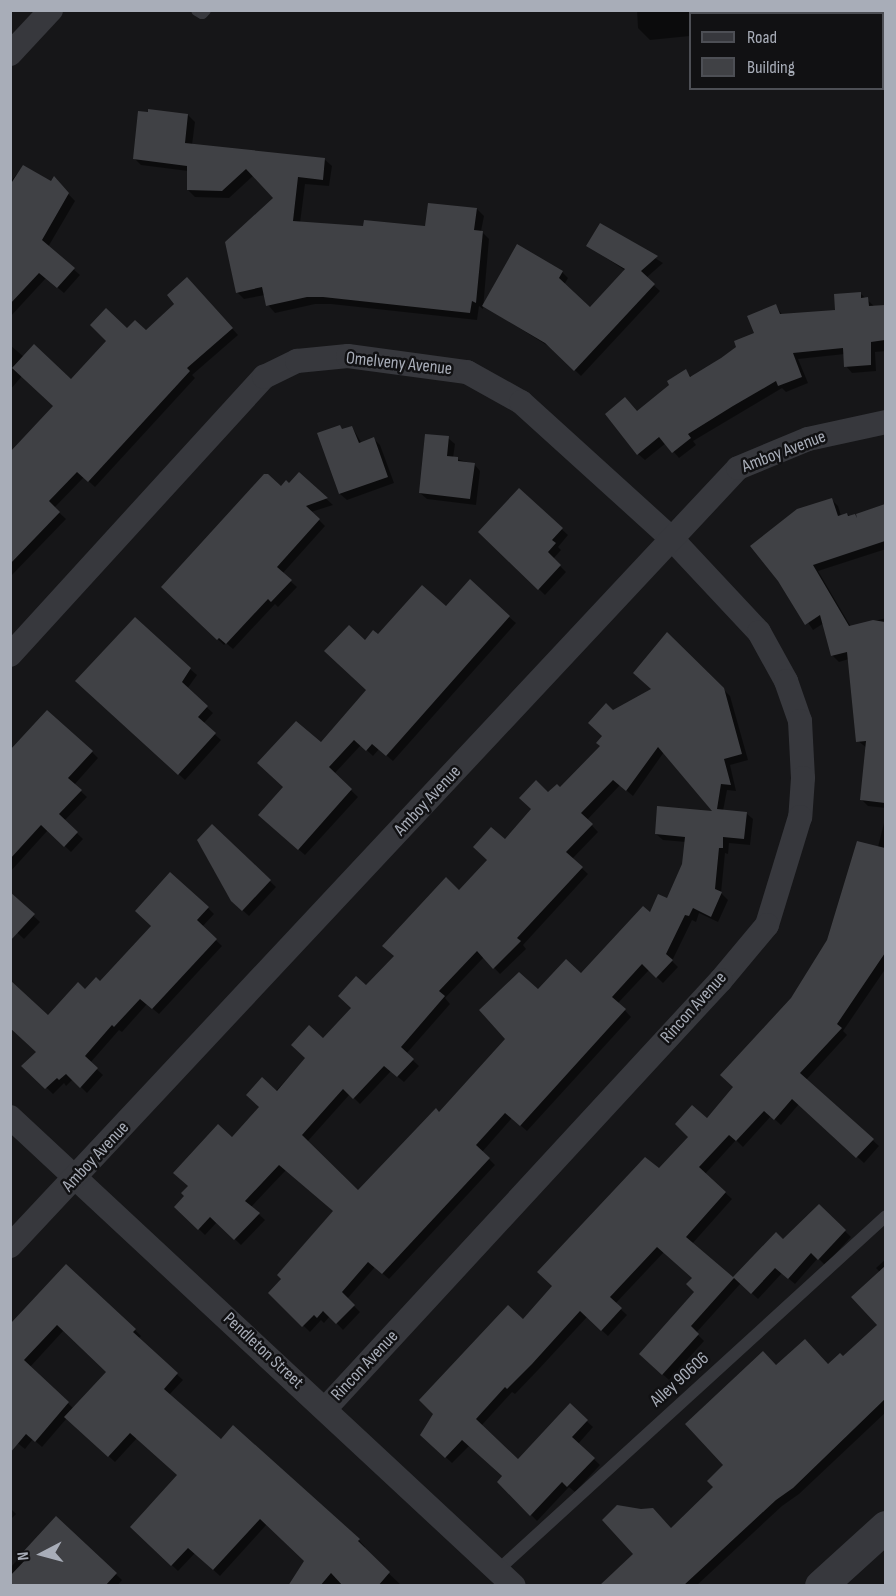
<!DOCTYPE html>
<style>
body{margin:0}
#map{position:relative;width:896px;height:1596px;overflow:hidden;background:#161618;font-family:"Sofia Sans Condensed",sans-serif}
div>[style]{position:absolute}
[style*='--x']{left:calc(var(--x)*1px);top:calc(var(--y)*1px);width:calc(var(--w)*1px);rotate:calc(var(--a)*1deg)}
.shadow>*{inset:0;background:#0007}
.building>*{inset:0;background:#404145}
.service>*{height:12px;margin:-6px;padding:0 6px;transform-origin:6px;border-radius:6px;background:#37383d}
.minor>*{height:24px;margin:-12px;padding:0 12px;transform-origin:12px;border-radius:12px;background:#37383d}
.tertiary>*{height:32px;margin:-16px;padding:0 16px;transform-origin:16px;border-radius:16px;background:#37383d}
span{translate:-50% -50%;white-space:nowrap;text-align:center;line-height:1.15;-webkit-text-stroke:5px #111113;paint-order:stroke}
.street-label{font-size:18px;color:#a8adb8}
.frame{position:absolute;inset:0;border:12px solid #a8adb8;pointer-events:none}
.legend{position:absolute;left:689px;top:12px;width:195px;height:78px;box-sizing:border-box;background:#111113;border:2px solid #4d4f55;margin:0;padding:8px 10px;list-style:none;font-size:18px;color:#a8adb8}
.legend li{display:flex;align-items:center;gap:12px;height:30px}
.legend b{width:30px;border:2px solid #4d4f55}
.north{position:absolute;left:12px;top:1524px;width:60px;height:60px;-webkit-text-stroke:4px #111113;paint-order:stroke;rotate:264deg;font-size:16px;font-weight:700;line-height:24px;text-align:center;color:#a8adb8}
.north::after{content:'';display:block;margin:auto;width:21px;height:27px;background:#a8adb8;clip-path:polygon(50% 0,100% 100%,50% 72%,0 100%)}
</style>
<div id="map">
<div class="shadow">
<i style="clip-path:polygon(637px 10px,886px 10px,886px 17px,882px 17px,882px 14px,690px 14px,690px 36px,650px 40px,638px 28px)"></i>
<i style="clip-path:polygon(188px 115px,195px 122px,192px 145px,324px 159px,332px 166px,329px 186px,305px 184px,300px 223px,364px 228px,426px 228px,477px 209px,484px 216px,481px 231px,489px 239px,483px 309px,479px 306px,477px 320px,331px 304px,315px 304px,275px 313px,268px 305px,265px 295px,244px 299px,237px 292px,275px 198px,254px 175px,229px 198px,195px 197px,188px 190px,188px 171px,141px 165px,134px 158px)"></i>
<i style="clip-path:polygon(23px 167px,51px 183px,54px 179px,75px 201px,48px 247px,80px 275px,64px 293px,46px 278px,10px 317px,10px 182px)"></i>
<i style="clip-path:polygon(600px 225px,663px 263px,646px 278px,660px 291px,581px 376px,553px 349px,484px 306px,562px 272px,568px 278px,564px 285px,590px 309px,626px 271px,588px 246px)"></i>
<i style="clip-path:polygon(193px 285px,238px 335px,192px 375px,195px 378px,95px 487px,84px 477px,54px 508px,66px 519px,10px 577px,10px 454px,55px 406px,22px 376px,10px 390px,10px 345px,24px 357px,71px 381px,127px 330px,146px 332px)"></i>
<i style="clip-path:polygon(861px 294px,875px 307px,886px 306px,886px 351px,875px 352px,876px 371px,852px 373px,846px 366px,845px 354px,798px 359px,808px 383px,786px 392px,782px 388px,693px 441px,696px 445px,679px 458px,666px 443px,645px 460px,638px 454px,637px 413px,686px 371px,692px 378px,756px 334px,776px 306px,783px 316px,837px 312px)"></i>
<i style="clip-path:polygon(339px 426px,343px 430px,352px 427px,362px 444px,374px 439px,380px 445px,394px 483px,347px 500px,340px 494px)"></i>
<i style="clip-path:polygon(448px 438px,455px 444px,453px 458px,474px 464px,480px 471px,476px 505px,427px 499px,420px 493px)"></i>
<i style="clip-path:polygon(299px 474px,333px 505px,311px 512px,325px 526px,282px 574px,297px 587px,278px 607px,275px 604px,233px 649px,226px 643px,224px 645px,163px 587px,281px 488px,290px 485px)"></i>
<i style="clip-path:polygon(519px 490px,568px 535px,558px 547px,561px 550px,553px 559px,566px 572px,545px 595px,480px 532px)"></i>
<i style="clip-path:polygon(831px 499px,838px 506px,841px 516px,847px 514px,858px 520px,858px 515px,886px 505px,886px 549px,818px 571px,851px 627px,886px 618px,886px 808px,868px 806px,862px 800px,867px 748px,858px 741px,849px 659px,839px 662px,832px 655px,824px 623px,813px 630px,779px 580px)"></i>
<i style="clip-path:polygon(446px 608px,509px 617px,516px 623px,393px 761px,379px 749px,373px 756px,361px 745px,334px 774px,358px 797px,305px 855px,266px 821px,321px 744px,368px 690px,365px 642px)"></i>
<i style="clip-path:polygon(evenodd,667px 634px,730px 696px,748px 760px,730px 765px,736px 791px,727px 790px,723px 811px,746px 813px,753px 819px,750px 845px,729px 843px,728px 854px,725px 853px,721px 893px,728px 900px,718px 922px,699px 913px,696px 922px,692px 920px,672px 961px,678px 967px,663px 983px,649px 970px,618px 1003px,631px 1017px,527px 1131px,512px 1118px,482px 1152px,495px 1165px,389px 1279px,375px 1267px,347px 1299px,360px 1312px,343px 1330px,330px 1316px,324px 1323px,321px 1320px,310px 1332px,270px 1293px,335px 1212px,286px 1170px,251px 1207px,265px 1220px,241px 1245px,217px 1222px,205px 1235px,176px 1207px,232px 1139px,352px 1008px,366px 987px,460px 892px,548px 794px,560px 789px,602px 747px,613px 712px,653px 690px,667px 634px,664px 752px,715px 813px,656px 834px,663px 840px,686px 842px,684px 865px,668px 900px,581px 975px,538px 991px,507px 1039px,439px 1114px,358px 1192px,307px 1142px,350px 1094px,360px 1104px,391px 1071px,404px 1082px,419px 1066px,406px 1054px,450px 1004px,445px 998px,484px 957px,500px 974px,526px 949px,523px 945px,588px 874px,572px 859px,598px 832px,587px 820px,620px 785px,633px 796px,664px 752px)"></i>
<i style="clip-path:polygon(190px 669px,197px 675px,187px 689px,213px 713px,203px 724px,221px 740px,185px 780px,83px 687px)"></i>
<i style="clip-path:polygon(10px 752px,92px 752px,98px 758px,74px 785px,87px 797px,64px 821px,83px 839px,71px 852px,48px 830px,10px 872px)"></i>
<i style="clip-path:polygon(886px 815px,886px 968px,843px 1031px,847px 1035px,806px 1080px,879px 1146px,864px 1163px,799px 1104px,781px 1125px,771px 1116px,743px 1147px,736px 1140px,705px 1174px,732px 1199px,692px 1244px,733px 1279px,776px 1234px,783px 1241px,819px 1206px,851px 1237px,825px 1265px,818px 1258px,795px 1284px,782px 1273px,758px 1299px,741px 1283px,696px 1333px,704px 1341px,669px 1380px,647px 1360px,695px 1292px,694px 1278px,664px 1252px,615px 1304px,627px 1315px,608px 1336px,587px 1317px,538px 1370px,515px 1394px,512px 1392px,481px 1426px,518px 1461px,570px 1406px,593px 1427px,578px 1444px,600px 1465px,575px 1492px,569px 1487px,537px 1521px,499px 1482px,503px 1477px,469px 1446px,452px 1463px,422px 1435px,735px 1087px,829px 941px,878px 847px)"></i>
<i style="clip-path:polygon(212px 826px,276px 887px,249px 916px,239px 907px)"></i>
<i style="clip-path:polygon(10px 894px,40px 922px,24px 939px,10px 926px)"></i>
<i style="clip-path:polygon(208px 908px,214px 914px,202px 927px,222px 946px,159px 1014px,147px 1004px,122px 1032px,119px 1030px,90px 1063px,103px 1075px,87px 1093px,73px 1079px,66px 1086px,64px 1083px,53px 1094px,24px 1066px,37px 1052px,48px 1017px)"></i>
<i style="clip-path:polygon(886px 1259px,886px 1412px,799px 1494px,782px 1506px,696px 1586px,601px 1586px,671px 1529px,715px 1487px,776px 1367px,828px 1366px,843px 1358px,879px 1325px,880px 1272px,876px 1268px)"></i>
<i style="clip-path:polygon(evenodd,14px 1322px,135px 1330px,141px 1336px,138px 1339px,183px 1380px,169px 1395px,221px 1441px,279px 1467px,359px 1540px,365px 1547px,363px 1549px,402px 1586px,290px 1586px,306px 1561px,267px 1524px,220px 1576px,195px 1553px,178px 1571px,132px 1527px,179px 1475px,137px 1438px,115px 1462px,67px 1418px,42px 1447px,33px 1439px,25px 1449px,10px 1437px,10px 1337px,19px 1327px,14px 1322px,64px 1330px,108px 1372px,74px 1409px,30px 1367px,64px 1330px)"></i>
<i style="clip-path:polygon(10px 1508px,16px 1514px,10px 1520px)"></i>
<i style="clip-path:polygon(56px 1518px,122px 1580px,117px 1586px,10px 1586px,10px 1568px)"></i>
</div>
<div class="building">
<i style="clip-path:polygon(148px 109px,188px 114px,185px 143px,325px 158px,323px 180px,298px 177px,293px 221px,363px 226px,364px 220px,425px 226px,428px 203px,477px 208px,474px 230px,483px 231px,476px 303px,472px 301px,470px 313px,323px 297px,307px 297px,266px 306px,262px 287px,236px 293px,225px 242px,273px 198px,246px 169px,222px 191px,187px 190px,187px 166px,133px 159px,138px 111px,148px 112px)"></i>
<i style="clip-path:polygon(23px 165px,51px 181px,54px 176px,69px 193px,42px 240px,75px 268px,57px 288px,39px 273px,10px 304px,10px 185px)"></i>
<i style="clip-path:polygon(600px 223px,658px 256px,641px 271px,655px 284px,574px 371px,545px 343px,482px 306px,517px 244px,563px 271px,559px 278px,590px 307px,625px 269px,586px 246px)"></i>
<i style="clip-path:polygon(187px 277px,233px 328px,187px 368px,190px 371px,88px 482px,77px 472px,49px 501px,60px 512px,10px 564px,10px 452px,53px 406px,12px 368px,34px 344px,71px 379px,106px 341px,90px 325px,106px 308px,127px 328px,135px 320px,146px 330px,174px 304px,167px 295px)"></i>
<i style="clip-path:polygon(861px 292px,861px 298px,868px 297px,869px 306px,885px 305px,885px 340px,871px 342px,871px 365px,844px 367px,843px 348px,793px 353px,802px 377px,778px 386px,776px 381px,733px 406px,688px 434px,691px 438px,672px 453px,659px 437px,637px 455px,605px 414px,625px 397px,637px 411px,669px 385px,667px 381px,686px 369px,690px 377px,721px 358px,736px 347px,734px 341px,754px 333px,747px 316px,776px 304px,780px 314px,835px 310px,834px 294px)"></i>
<i style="clip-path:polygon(340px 425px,342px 429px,352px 426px,359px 443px,374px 437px,388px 477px,339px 494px,317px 433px)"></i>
<i style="clip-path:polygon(425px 434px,449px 436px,447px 456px,458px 457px,458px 461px,475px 463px,470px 499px,419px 493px)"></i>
<i style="clip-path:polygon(299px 472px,328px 498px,306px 506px,320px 519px,277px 567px,292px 580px,271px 602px,268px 599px,226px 644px,219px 638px,217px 640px,161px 587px,264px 474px,268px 474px,281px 486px,286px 480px,289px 483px)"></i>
<i style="clip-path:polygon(519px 488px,563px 528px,552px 540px,556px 543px,548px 552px,561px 565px,538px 590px,478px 532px)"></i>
<i style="clip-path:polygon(832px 498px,838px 516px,847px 513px,848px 516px,855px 514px,857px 518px,856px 514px,885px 504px,885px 541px,813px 565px,849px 626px,873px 620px,885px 622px,885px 803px,860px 800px,866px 741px,856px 742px,847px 652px,831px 656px,820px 615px,805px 625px,778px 581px,750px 546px,797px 509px)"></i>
<i style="clip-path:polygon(470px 579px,510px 616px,386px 756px,372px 744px,366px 751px,354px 740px,329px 767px,352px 789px,298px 850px,258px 815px,283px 787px,257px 763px,296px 721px,321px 742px,366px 690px,324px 651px,349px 625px,365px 640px,373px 630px,378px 634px,422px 585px,446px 606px)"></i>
<i style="clip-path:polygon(135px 617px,191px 668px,182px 682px,208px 706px,198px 717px,216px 733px,178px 775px,75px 681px)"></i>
<i style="clip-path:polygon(evenodd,667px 632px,724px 688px,742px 754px,724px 759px,731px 785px,721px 784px,717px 809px,747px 812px,744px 839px,723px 837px,723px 848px,719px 848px,715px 889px,722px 892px,711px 917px,693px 908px,689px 916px,685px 915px,666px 954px,673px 960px,656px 978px,642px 964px,612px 997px,626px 1009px,520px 1126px,505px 1113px,476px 1145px,490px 1158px,382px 1274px,368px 1262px,342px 1292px,355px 1305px,336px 1324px,323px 1311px,317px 1318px,314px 1315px,302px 1327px,268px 1293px,281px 1279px,277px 1275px,333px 1211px,279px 1165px,245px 1201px,260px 1213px,234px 1240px,210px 1217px,198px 1230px,174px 1207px,184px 1196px,181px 1193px,188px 1186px,173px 1173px,218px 1124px,232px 1137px,259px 1107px,246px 1095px,262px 1077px,277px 1091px,305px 1058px,291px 1045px,309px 1025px,323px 1038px,351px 1008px,338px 996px,356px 976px,366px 985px,394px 956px,382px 946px,446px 877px,459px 890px,487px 860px,473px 847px,491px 827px,505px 839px,531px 809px,519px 798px,536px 780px,548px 792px,557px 784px,560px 787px,600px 746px,596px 743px,602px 736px,588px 723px,606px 703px,613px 710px,651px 689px,633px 673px,667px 632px,658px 747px,712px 811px,657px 806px,655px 834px,685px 837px,682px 864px,667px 898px,658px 894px,650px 912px,643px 906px,581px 973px,566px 959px,538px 989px,519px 972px,479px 1010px,505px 1039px,439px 1112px,436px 1108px,358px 1190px,302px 1135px,343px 1089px,353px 1099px,384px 1066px,397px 1077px,414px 1059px,401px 1047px,445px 996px,439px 991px,477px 951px,493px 969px,521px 941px,517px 938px,583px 867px,566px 852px,593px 824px,581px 813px,613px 780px,626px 791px,658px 747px)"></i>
<i style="clip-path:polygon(47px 710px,93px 751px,68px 778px,82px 790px,59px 814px,78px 832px,64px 847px,41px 825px,10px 859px,10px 750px)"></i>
<i style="clip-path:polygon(212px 824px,271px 880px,242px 911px,231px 901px,197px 840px)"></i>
<i style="clip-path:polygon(857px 841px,885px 848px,885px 953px,837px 1024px,842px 1028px,800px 1073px,874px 1139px,856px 1158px,792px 1099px,774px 1120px,764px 1111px,736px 1141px,729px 1135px,699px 1167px,726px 1192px,686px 1237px,733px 1277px,776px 1232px,783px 1239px,819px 1204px,846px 1230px,818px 1260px,811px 1253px,788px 1279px,775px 1268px,751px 1294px,734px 1278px,691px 1326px,699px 1334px,662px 1375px,639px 1354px,694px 1292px,686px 1284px,692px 1278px,657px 1247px,610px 1297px,622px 1308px,601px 1331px,580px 1311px,532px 1364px,507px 1389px,505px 1387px,476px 1419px,518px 1459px,570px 1403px,588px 1420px,572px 1437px,595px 1458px,567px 1487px,562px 1482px,530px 1516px,497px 1482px,502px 1476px,462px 1440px,445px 1458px,420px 1435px,433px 1414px,419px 1400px,508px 1305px,523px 1319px,552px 1286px,537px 1272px,645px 1157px,659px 1168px,688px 1137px,675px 1124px,692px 1105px,707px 1118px,733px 1087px,720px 1075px,791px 998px,827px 940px)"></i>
<i style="clip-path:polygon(170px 872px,209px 907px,197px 920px,217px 939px,152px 1009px,140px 999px,114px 1027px,112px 1025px,85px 1056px,98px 1068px,80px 1088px,66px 1074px,59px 1080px,57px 1078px,45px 1089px,21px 1066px,36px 1052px,10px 1028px,10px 980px,48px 1015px,78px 982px,85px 989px,96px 977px,100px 981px,151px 926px,135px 911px)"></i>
<i style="clip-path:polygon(10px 892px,35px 914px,10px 941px)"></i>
<i style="clip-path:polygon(66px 1264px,136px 1329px,133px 1332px,178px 1373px,164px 1389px,221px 1439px,233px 1425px,360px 1539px,358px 1541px,390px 1572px,378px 1586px,343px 1586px,331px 1573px,320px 1586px,288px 1586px,304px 1561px,260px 1519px,213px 1570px,188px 1548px,171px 1566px,130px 1527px,177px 1475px,130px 1433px,108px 1457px,64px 1417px,106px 1372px,57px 1325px,24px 1360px,69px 1402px,35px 1442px,26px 1434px,10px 1453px,11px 1323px)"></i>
<i style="clip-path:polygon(885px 1266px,885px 1399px,793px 1488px,776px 1500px,683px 1586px,599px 1586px,633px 1554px,602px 1520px,617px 1505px,641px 1509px,653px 1508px,671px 1528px,713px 1487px,707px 1481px,723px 1465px,685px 1424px,763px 1351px,776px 1365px,805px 1339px,828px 1364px,840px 1353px,843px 1356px,877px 1325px,851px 1297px)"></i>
<i style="clip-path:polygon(56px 1516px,117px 1573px,105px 1586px,10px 1586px,10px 1576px,27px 1558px,22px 1553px)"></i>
</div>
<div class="service">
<i style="--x:197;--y:10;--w:6;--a:31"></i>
<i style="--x:202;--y:13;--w:4;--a:-45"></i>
<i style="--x:498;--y:1570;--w:525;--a:-42.38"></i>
</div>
<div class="minor">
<i style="--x:10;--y:54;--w:60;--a:-47"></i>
<i style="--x:10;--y:655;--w:377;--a:-47.6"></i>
<i style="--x:264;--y:377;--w:37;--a:-26"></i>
<i style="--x:297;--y:361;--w:51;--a:-5.6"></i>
<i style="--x:348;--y:356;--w:120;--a:7.7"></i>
<i style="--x:467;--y:372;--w:62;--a:29.1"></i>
<i style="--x:521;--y:402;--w:204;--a:42.2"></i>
<i style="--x:672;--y:539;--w:127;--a:46.9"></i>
<i style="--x:759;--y:632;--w:56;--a:61.1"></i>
<i style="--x:786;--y:681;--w:42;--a:70.7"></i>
<i style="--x:800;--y:721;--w:57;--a:87"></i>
<i style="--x:803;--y:778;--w:39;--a:94"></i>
<i style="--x:800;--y:817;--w:113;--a:107"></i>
<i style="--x:767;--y:925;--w:72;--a:129.9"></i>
<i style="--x:721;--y:980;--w:584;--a:132.71"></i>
<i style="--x:10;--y:1117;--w:688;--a:42.94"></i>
<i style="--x:10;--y:1246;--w:1065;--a:-46.9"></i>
<i style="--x:738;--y:468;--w:76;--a:-22.5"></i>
<i style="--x:808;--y:439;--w:80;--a:-12.3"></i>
</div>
<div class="tertiary">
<i style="--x:821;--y:1586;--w:88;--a:-42.2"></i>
</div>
<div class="street-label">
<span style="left:399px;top:364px;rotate:6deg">Omelveny Avenue</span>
<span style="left:784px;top:452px;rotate:-21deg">Amboy Avenue</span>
<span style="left:428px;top:801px;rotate:-47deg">Amboy Avenue</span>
<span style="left:694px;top:1008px;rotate:-48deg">Rincon Avenue</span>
<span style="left:96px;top:1157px;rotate:-47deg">Amboy Avenue</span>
<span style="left:263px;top:1351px;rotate:43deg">Pendleton Street</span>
<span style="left:365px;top:1366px;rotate:-47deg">Rincon Avenue</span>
<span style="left:680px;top:1380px;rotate:-42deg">Alley 90606</span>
</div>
<div class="frame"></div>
<ul class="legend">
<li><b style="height:8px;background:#37383d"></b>Road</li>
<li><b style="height:16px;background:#404145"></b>Building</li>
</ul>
<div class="north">N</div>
</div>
